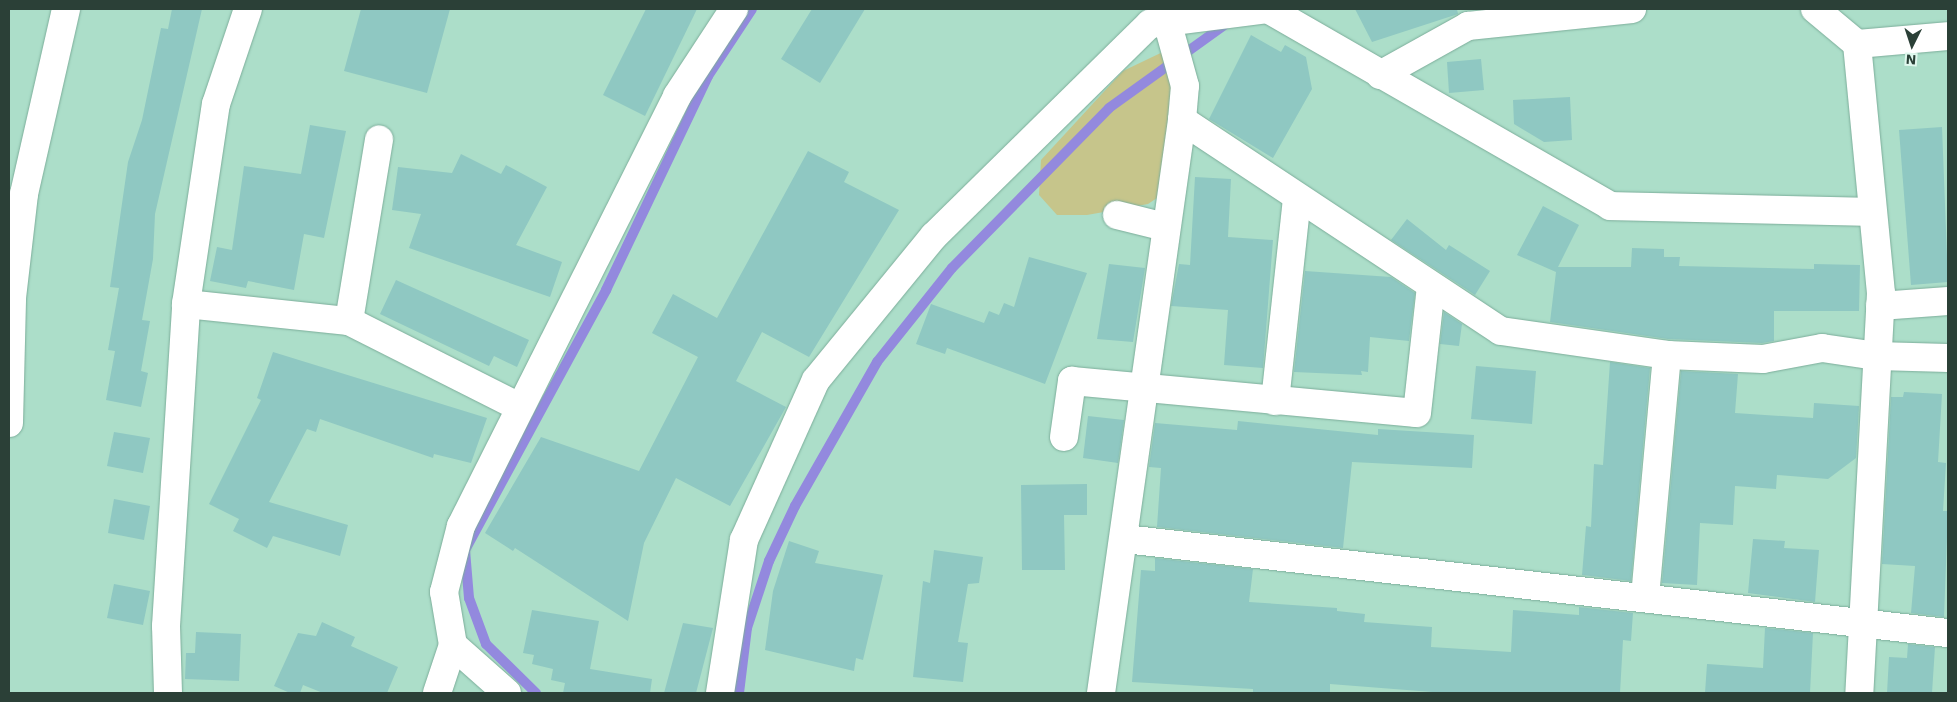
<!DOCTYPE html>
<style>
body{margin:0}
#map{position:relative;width:1957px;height:702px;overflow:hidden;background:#acdec9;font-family:"Work Sans",sans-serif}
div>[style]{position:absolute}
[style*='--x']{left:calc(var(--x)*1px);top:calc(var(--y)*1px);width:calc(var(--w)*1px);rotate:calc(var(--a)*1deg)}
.green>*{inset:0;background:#c6c58b}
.stream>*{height:10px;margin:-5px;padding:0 5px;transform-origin:5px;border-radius:5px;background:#9389de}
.building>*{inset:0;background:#8fc8c2}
.roads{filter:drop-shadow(0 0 1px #7cad9a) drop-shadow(0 0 1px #7cad9a)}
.minor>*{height:28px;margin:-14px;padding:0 14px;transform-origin:14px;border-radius:14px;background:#fff}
span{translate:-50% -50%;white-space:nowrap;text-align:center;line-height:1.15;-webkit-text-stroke:4px #e0f8ee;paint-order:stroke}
.frame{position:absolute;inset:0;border:10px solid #2b4037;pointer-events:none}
.north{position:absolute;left:1887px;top:20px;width:50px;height:50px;-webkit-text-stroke:4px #e0f8ee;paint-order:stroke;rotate:184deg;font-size:14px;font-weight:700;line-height:20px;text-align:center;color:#2b4037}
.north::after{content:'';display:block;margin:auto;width:18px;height:22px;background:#2b4037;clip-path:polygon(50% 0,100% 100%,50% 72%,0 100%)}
</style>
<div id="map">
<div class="green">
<i style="clip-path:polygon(1169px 49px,1185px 92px,1160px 196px,1148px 204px,1087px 215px,1057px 215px,1039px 195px,1041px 160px,1123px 71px)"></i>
</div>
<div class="stream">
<i style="--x:536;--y:693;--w:70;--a:-135.6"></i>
<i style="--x:486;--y:644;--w:49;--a:-110.3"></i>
<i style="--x:469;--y:598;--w:48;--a:-94.8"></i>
<i style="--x:465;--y:550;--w:296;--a:-61.5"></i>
<i style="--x:606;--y:290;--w:237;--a:-64.5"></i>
<i style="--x:708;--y:76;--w:80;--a:-56.7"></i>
<i style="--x:739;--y:693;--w:65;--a:-83"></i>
<i style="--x:747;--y:628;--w:71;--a:-71.8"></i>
<i style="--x:769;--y:561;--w:61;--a:-64.7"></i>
<i style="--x:795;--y:506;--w:166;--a:-60.3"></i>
<i style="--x:877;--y:362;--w:120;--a:-51.4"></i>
<i style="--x:952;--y:268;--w:224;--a:-45.5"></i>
<i style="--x:1109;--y:108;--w:149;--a:-35.7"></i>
</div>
<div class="building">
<i style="clip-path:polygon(172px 9px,202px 9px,155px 214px,153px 259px,142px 320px,150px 321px,141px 371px,148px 373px,141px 407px,106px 400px,115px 351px,108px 350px,119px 288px,110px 287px,128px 162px,142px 120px,161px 28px,168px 29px)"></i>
<i style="clip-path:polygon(361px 9px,450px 9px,427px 93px,344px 71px)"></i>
<i style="clip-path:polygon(646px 9px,697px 9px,645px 116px,603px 95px)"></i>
<i style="clip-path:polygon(812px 9px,865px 9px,820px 83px,781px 59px)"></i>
<i style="clip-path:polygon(1355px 9px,1457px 9px,1458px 14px,1372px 42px)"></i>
<i style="clip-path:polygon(1251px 35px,1281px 52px,1285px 45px,1306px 57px,1312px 89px,1273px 158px,1209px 119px)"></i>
<i style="clip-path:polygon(1481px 59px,1484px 90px,1449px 93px,1447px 62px)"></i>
<i style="clip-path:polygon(1570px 97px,1572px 140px,1544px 142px,1514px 124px,1513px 100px)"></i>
<i style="clip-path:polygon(310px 125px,346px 131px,324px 238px,304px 234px,294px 290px,248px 281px,246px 288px,210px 281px,217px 247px,232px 250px,244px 166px,301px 174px)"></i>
<i style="clip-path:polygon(1942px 127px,1948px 282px,1911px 285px,1899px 130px)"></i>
<i style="clip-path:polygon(808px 151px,849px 172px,844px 182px,899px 210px,809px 357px,762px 332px,736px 381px,786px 407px,730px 506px,676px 478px,644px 543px,628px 621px,515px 548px,513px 551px,485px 533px,541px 437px,639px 471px,698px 357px,652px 333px,673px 294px,717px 318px)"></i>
<i style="clip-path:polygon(461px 154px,501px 174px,506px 165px,547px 187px,516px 245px,562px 262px,550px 297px,409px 248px,421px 214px,392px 210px,398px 167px,452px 173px)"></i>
<i style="clip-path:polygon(1195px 177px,1231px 179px,1228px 237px,1273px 240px,1263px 368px,1224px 365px,1228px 310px,1171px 306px,1179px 264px,1190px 265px)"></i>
<i style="clip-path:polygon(1543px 206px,1579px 225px,1558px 267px,1631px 267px,1632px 248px,1664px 249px,1664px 257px,1680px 257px,1679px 266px,1814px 269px,1814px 264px,1860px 265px,1859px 311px,1774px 311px,1774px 341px,1762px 343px,1668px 339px,1550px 322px,1556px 272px,1517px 255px)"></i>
<i style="clip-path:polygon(1407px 219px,1446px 250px,1449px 245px,1490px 271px,1475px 295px,1391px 240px)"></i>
<i style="clip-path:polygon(1029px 257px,1087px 273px,1045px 384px,947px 348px,945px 354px,916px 344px,931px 304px,984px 323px,989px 311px,999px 315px,1004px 303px,1014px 307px)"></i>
<i style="clip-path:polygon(1109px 264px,1145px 268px,1133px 342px,1097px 339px)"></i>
<i style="clip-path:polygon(1305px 271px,1391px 277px,1415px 293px,1409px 341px,1370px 337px,1368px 372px,1361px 371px,1362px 375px,1294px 372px)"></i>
<i style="clip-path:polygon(396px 280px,529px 340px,517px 367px,494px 356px,489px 366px,380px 314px)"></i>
<i style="clip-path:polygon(1444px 312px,1462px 324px,1459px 346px,1440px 344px)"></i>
<i style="clip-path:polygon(273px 352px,487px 418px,471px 463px,434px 454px,433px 458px,320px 419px,316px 432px,307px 429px,269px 502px,348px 525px,340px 556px,273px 536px,267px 548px,233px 531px,239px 519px,209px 504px,261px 400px,257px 398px)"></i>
<i style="clip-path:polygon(1610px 362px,1650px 368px,1631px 581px,1582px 575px,1586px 526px,1591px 527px,1594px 464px,1603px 465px)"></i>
<i style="clip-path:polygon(1476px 366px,1536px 371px,1532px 424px,1471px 419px)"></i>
<i style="clip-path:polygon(1681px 371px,1738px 374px,1735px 413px,1813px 418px,1814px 403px,1859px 406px,1856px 458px,1828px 479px,1777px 475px,1776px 489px,1735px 486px,1733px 525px,1700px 523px,1697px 585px,1662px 583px)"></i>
<i style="clip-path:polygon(1904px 392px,1942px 394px,1938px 462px,1946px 463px,1943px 511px,1948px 511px,1944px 617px,1911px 613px,1915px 566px,1882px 564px,1891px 397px,1903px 397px)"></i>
<i style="clip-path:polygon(1088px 416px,1124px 420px,1118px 463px,1083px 458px)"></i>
<i style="clip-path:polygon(1238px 421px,1378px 435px,1378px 429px,1474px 435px,1472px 468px,1352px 462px,1343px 548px,1157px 527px,1161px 468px,1149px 467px,1155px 423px,1237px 430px)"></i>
<i style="clip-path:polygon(114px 432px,150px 438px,143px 473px,107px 466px)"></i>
<i style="clip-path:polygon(1087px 484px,1087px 515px,1064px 515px,1065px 570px,1022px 570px,1021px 485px)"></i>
<i style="clip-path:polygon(114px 499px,150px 506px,144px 540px,108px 533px)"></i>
<i style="clip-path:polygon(1753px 539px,1785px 541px,1784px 548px,1819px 550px,1815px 602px,1748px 593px)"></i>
<i style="clip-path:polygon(789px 541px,819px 551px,815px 563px,883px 575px,863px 660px,856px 658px,854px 671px,765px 650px,773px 591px)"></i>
<i style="clip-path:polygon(934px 550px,983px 557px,979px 583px,968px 584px,958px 642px,968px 643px,963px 682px,913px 677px,923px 581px,930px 583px)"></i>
<i style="clip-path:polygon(1155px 558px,1253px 569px,1249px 602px,1337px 608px,1337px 611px,1365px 614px,1364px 622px,1432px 627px,1431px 647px,1511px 652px,1513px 610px,1579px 615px,1579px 607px,1633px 613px,1631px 641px,1623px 640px,1620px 693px,1445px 693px,1330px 684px,1330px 693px,1253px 693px,1253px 689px,1132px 682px,1141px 570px,1155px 571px)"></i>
<i style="clip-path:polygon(114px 584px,150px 591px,143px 625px,107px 618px)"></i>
<i style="clip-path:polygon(532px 610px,599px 621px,590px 669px,652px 679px,650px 693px,563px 693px,565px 683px,551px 680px,553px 669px,532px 664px,534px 655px,523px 653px)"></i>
<i style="clip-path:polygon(322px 622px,355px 637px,351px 646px,398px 667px,387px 693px,323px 693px,303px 685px,300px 693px,290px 693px,274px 686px,298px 633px,316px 636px)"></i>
<i style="clip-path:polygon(683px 623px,713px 628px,696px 693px,664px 693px)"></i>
<i style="clip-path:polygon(1765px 628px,1813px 633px,1810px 693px,1705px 693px,1707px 664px,1763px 668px)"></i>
<i style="clip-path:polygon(196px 632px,241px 634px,239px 681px,185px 679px,186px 653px,195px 653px)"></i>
<i style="clip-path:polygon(1908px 644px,1935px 647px,1932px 693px,1887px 693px,1889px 657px,1907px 658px)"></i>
</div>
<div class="roads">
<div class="minor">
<i style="--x:1268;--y:9;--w:395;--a:29.9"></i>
<i style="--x:1610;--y:206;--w:262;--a:1.3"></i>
<i style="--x:1815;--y:9;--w:55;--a:39.8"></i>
<i style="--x:1857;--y:44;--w:250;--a:84.5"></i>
<i style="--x:1881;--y:293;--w:401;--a:93.1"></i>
<i style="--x:1857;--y:44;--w:91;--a:-5"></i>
<i style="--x:1380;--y:75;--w:101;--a:-29.1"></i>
<i style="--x:1468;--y:26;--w:165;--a:-5.9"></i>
<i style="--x:1182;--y:120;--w:382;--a:33.5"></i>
<i style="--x:1501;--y:331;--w:168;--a:8.2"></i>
<i style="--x:1667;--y:355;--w:243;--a:95.2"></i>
<i style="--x:1117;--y:215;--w:49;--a:14"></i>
<i style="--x:186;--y:304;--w:164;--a:6"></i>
<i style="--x:349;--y:321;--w:188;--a:26.8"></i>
<i style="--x:1880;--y:306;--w:68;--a:-4.2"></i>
<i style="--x:349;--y:321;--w:184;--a:-80.6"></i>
<i style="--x:1667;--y:355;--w:96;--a:2.4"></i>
<i style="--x:1763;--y:359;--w:60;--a:-10.6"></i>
<i style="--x:1822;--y:348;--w:56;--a:8.3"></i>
<i style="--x:1877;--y:356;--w:71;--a:1.6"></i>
<i style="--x:1275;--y:401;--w:202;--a:-83.8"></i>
<i style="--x:9;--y:423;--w:125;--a:-88.6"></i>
<i style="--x:12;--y:298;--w:105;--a:-83.4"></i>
<i style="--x:24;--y:194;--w:190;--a:-77.2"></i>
<i style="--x:1064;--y:437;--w:57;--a:-81.9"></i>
<i style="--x:1072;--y:381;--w:346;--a:5.3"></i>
<i style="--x:1417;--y:413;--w:127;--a:-83.7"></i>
<i style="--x:1125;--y:539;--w:828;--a:6.52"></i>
<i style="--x:168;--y:693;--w:67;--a:-91.7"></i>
<i style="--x:166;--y:626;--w:323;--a:-86.4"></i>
<i style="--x:186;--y:304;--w:202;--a:-81.5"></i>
<i style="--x:216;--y:104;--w:100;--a:-71.4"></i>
<i style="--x:437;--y:693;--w:51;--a:-71.6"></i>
<i style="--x:507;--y:693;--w:72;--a:-138.4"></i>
<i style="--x:453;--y:645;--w:54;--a:-99.6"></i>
<i style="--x:444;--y:592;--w:68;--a:-75.6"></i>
<i style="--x:461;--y:526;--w:481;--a:-63.3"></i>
<i style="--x:677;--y:96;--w:104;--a:-56.8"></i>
<i style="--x:720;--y:693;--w:155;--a:-81.1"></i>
<i style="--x:744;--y:540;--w:175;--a:-65.8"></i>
<i style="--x:816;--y:380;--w:186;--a:-50.7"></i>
<i style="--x:934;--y:236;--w:303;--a:-44.5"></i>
<i style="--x:1150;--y:24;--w:120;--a:-7.2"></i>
<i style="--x:1101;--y:693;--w:579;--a:-81.95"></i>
<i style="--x:1182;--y:120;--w:34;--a:-85"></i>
<i style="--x:1185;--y:86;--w:67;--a:-105.5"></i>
</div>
</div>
<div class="frame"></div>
<div class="north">N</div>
</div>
